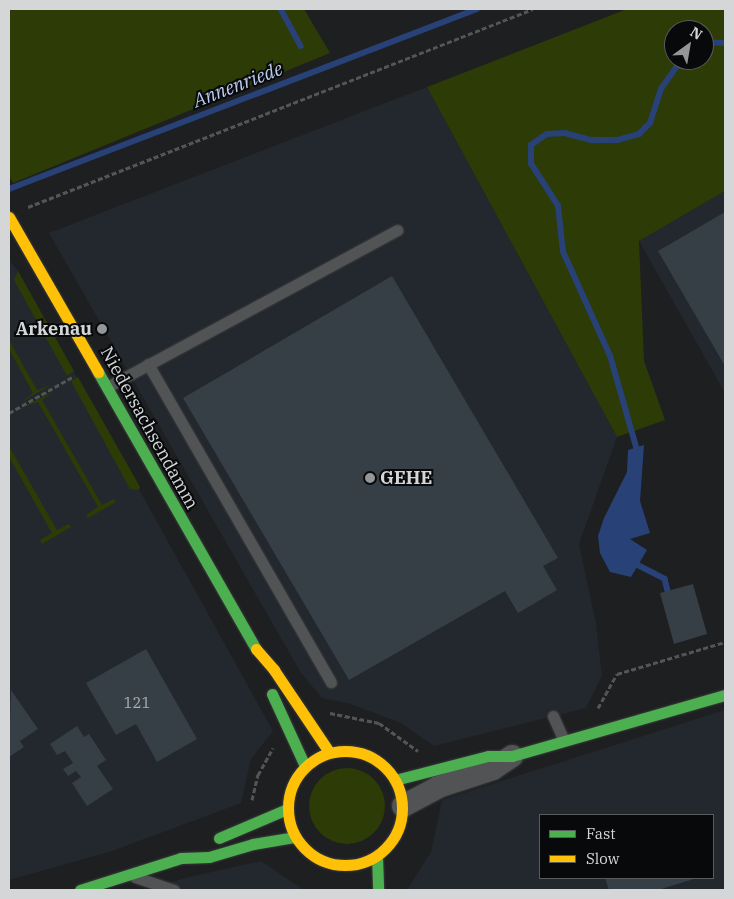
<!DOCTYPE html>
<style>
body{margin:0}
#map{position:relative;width:734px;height:899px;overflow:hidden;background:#1e1f21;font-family:"IBM Plex Serif",serif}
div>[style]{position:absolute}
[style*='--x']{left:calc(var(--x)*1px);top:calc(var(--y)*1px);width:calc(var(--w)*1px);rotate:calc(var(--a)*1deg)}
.built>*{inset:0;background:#23282e}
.green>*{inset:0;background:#2d3b06}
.round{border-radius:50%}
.water>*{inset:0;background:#284177}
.stream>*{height:5.5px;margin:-2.75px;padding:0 2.75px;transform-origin:2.75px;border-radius:2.75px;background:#284177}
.building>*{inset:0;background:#363e46}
.path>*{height:3px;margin-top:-1.5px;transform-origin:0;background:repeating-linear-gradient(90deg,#545556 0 5px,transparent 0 7.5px)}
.roads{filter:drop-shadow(0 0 1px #393a3b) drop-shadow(0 0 1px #393a3b)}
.lane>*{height:11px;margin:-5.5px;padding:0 5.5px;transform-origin:5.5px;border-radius:5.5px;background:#525354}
.street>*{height:22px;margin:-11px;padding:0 11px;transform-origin:11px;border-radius:11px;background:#525354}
.fast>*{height:11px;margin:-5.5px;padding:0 5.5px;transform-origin:5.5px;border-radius:5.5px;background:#4caf50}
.slow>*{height:11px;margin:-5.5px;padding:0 5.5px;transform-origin:5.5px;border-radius:5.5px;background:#ffc107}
.slow>.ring{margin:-5.5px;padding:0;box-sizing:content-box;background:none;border:11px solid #ffc107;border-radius:50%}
.dots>*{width:14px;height:14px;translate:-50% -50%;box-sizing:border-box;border:2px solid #08090a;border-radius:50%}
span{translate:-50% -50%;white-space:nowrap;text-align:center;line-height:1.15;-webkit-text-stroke:4px #08090a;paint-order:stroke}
.number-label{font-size:15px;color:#acb0b3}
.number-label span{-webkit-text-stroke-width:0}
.poi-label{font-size:18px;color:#d4d6d7;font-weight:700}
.right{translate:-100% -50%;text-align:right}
.left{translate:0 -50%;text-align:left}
.street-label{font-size:18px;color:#d4d6d7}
.water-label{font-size:19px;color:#baccf0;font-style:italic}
.frame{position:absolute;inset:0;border:10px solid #d4d6d7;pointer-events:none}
.legend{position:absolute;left:539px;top:814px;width:175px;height:65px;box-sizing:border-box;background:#08090a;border:1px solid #5a5b5c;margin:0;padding:6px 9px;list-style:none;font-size:15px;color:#d4d6d7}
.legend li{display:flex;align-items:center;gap:10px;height:25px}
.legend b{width:25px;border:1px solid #5a5b5c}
.north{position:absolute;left:664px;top:20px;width:50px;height:50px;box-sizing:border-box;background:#08090a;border:1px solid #5a5b5c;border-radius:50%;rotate:32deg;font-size:14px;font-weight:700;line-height:20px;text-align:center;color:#d4d6d7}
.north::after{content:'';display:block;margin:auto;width:18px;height:22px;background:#949697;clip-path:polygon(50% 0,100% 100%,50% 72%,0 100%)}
</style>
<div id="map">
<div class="built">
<i style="clip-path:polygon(427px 87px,617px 437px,579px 544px,596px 624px,602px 676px,586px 708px,434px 746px,401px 723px,351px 704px,322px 698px,301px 673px,49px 233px)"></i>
<i style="clip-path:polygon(725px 191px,725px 393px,639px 241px)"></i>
<i style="clip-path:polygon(9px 260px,18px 271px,273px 731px,251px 759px,241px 803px,112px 851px,9px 880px)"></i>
<i style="clip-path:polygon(evenodd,725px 710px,725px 890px,407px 890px,431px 852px,442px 800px,725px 710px,540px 815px,713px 815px,713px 878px,540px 878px,540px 815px)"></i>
<i style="clip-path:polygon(261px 861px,304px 890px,148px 890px,185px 878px)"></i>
</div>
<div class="green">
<i style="clip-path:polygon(9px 9px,304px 9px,330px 53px,13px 183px,9px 176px)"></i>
<i style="clip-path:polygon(evenodd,627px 9px,725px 9px,725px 191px,639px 241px,644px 361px,665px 420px,617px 437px,427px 87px,627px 9px,674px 30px,704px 30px,704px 60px,674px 60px,674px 30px)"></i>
<i style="clip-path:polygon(18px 271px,74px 371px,67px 376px,14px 280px)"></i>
<i style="clip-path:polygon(9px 340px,37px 390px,51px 385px,21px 402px,33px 393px,9px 349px)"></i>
<i style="clip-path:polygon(78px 377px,140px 487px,139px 490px,130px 489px,71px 381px)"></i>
<i style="clip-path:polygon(54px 391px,42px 400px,102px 505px,114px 499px,116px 502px,88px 518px,86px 515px,98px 507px,38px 402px,24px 407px)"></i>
<i style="clip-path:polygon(9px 446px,57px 530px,69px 524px,71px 527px,42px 544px,40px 540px,52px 533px,9px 457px)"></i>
<i class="round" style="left:309px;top:768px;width:76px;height:76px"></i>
</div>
<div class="water">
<i style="clip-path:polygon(644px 445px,640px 501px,650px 533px,630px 539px,647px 550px,631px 577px,610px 572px,600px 553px,598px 536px,604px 518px,627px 472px,628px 450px)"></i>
</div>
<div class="stream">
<i style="--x:281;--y:9;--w:42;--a:61.6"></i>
<i style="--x:704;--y:42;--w:21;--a:3"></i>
<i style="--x:9;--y:189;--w:501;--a:-21.04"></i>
<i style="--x:636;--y:447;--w:95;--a:-105.9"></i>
<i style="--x:610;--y:356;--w:114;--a:-114.3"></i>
<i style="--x:563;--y:252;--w:46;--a:-96.2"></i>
<i style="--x:558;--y:206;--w:50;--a:-122.7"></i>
<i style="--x:531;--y:164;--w:19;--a:-90"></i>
<i style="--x:531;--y:145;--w:19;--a:-35"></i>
<i style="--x:547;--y:134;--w:18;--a:-3"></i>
<i style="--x:565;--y:133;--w:28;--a:15"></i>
<i style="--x:592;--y:140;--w:26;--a:0"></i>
<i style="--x:618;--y:140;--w:22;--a:-16"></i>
<i style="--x:639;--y:134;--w:16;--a:-45"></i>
<i style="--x:650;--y:123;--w:36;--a:-72"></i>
<i style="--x:661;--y:89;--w:35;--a:-55"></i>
<i style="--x:638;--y:565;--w:30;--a:27"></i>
<i style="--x:665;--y:579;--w:12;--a:76"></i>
</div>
<div class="building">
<i style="clip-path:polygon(725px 212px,725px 366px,658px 251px)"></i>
<i style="clip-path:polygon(392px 276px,558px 558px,543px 566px,557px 590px,518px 613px,505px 591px,349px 680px,183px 398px)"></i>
<i style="clip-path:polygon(693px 584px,707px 634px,674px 644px,660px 593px)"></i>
<i style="clip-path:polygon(146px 649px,197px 739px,157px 762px,136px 724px,116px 735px,86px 683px)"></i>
<i style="clip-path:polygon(11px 690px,38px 729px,20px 741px,24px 747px,9px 757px)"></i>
<i style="clip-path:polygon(77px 726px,84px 737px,89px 734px,106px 760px,97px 766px,113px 789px,87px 806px,72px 783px,81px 777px,76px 771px,68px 776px,63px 769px,73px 763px,65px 751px,57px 755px,50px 744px)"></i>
<i style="clip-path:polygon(605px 878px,697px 878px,658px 890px,609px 890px)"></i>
</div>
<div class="path">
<i style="--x:28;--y:207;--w:542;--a:-21.41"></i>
<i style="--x:9;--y:413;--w:75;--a:-29.6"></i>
<i style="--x:598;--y:708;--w:39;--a:-61"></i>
<i style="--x:617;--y:674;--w:113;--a:-16.5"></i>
<i style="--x:330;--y:713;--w:50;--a:11.5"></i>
<i style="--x:379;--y:723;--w:48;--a:35.7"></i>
<i style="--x:252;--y:800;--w:26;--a:-77"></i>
<i style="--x:258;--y:775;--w:31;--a:-61"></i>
</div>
<div class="roads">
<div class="lane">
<i style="--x:148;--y:364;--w:367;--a:60.1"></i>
<i style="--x:107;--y:387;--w:330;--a:-28.4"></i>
<i style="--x:553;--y:716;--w:27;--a:66"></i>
<i style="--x:135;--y:877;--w:41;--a:18.4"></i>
</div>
<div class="street">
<i style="--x:403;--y:806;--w:40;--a:-28"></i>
<i style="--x:438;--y:787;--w:58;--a:-18.1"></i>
<i style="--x:493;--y:769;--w:23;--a:-34"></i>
</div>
<div class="fast">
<i style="--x:98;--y:372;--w:319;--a:60.3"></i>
<i style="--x:272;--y:694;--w:79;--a:65.4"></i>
<i style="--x:395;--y:780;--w:96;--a:-14.5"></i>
<i style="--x:488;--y:756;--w:24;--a:0"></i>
<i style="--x:512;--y:756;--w:222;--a:-16"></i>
<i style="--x:219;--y:838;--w:74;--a:-23.1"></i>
<i style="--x:377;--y:856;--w:34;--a:88"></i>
<i style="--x:80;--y:890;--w:106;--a:-17.6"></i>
<i style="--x:181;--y:858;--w:28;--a:-2"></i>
<i style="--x:209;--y:857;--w:46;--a:-16.5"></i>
<i style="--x:253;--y:844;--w:43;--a:-9.5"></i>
</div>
<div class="slow">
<i style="--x:9;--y:217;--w:179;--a:60.1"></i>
<i style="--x:256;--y:649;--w:28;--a:49"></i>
<i style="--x:274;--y:670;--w:99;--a:56.1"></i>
<i class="ring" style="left:288px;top:751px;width:103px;height:103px"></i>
</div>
</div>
<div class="dots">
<i style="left:102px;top:329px;background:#949697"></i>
<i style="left:370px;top:478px;background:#949697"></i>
</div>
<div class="number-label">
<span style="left:137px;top:703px">121</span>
</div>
<div class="poi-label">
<span class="right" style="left:92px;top:329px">Arkenau</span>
<span class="left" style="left:380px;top:478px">GEHE</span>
</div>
<div class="street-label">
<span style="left:149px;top:428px;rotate:61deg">Niedersachsendamm</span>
</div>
<div class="water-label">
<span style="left:238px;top:85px;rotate:-21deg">Annenriede</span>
</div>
<div class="frame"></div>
<ul class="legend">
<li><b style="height:6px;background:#4caf50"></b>Fast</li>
<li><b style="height:6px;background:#ffc107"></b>Slow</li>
</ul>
<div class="north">N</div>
</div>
